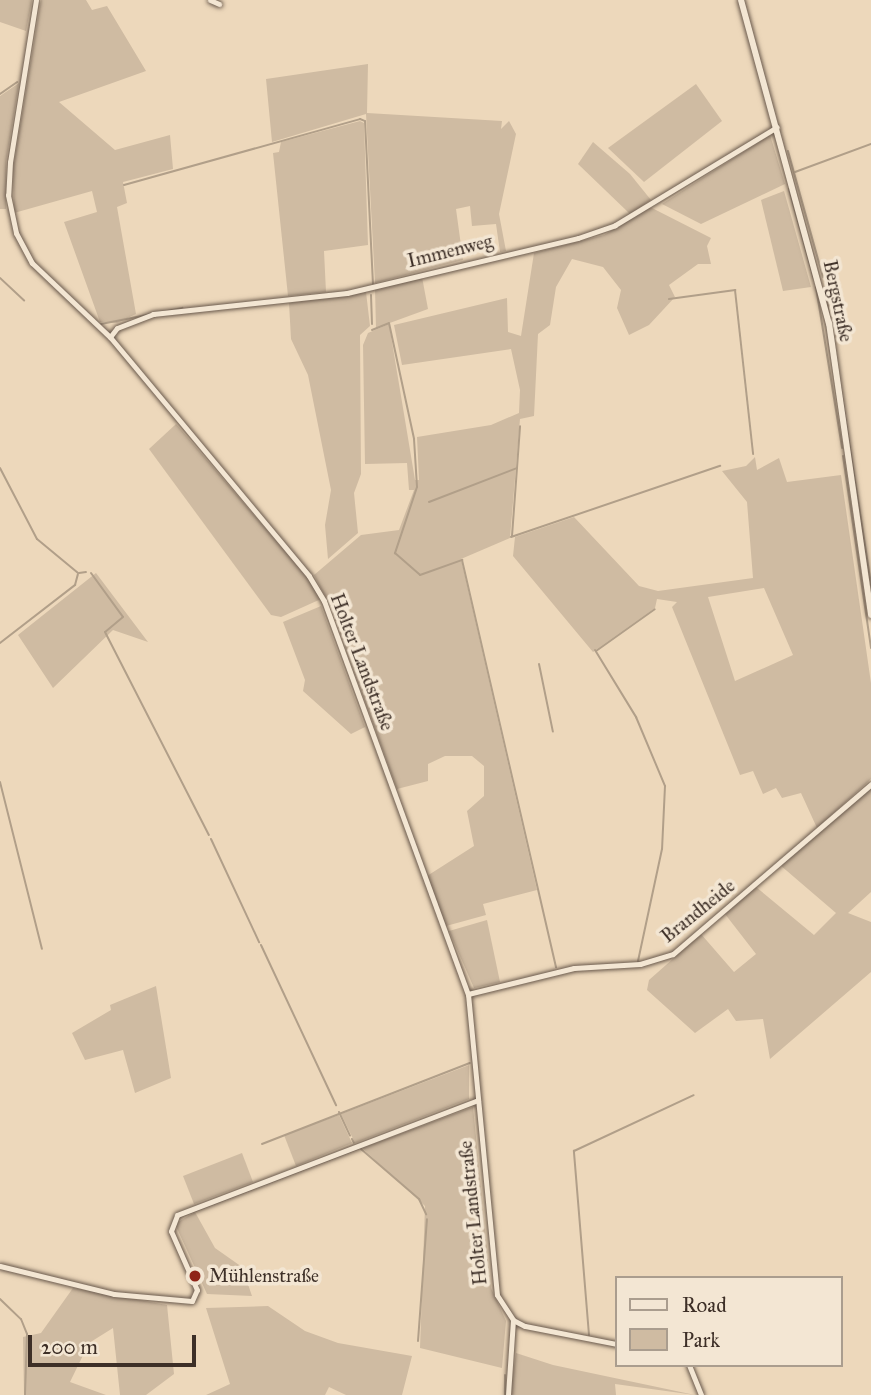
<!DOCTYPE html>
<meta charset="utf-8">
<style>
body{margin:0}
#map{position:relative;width:871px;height:1395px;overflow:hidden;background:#edd8bb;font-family:"IM FELL Great Primer",serif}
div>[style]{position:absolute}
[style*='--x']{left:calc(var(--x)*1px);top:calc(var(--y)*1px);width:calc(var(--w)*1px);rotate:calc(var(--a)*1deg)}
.green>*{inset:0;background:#cfbba2}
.stream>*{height:2px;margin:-1px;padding:0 1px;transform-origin:1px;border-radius:1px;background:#b19f89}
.roads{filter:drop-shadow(0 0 2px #69594c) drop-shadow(0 0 2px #69594c)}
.minor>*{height:5px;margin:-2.5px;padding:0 2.5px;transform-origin:2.5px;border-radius:2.5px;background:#f3e6d3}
.tertiary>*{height:6px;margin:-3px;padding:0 3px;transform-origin:3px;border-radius:3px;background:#f3e6d3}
.dots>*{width:19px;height:19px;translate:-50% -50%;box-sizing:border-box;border:4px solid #f3e6d3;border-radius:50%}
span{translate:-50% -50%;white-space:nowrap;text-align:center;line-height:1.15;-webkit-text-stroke:7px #f3e6d3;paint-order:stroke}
.street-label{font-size:19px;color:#3d2f27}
.poi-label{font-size:19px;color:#3d2f27}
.left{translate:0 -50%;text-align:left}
.legend{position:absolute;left:615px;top:1276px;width:228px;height:91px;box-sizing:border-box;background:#f3e6d3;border:2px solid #aa9d8e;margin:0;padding:9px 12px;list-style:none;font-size:21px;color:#3d2f27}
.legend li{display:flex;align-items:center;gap:14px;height:35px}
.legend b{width:35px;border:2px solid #aa9d8e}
.scale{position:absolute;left:28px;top:1335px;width:168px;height:32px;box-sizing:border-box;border:4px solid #3d2f27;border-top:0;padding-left:9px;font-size:21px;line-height:24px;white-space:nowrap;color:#3d2f27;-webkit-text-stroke:5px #f3e6d3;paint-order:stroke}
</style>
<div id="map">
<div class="green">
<i style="clip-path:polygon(0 0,32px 0,26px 31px,0 22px)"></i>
<i style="clip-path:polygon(41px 0,86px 0,92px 10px,107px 6px,146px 71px,59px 102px,115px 150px,170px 135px,173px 169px,123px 182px,127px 203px,117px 207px,136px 314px,117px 323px,100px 322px,64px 222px,97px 212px,92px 191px,14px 213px,13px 169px)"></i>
<i style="clip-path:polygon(368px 64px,367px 113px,502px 121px,501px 129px,509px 121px,516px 134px,499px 214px,506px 251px,500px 252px,496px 224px,472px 226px,470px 206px,456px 209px,463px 260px,375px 283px,366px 114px,272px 142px,266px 79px)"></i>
<i style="clip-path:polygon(19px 83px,6px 162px,6px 209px,0 209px,0 96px)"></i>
<i style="clip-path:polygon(696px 84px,722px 121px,644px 182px,608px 148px)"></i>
<i style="clip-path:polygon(360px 121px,364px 123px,368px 245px,324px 251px,326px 292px,288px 296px,273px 153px,279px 152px,281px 142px)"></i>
<i style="clip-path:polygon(770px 135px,785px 184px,701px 224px,662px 204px)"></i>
<i style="clip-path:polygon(593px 142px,630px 174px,651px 200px,630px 214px,578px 164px)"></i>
<i style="clip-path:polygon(784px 191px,811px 287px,783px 291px,761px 200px)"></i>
<i style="clip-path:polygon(650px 207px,711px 238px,707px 246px,711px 264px,698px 264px,669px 285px,675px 297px,649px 325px,629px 335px,617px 308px,621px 290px,603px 267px,572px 259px,556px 287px,550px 325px,538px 334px,534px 416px,520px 419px,510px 538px,461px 559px,537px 890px,483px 904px,486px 915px,446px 926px,427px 876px,474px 846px,467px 811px,484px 796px,484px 766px,472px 756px,445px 756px,428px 764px,428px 781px,397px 789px,330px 606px,314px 575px,361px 535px,399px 530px,414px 490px,409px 490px,407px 463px,365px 464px,363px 345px,368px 333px,389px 324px,415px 480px,419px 480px,417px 437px,491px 425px,519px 413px,520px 390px,511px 349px,402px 365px,394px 325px,507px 298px,508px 332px,521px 336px,534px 253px,604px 235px)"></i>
<i style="clip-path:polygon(422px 277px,428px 309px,376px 328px,375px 289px)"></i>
<i style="clip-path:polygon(366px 292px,370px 326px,360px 335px,361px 474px,354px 493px,358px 533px,328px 559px,325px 525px,331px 490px,308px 375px,291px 339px,289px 303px)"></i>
<i style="clip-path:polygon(176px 424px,307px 577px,321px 599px,281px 617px,271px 615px,149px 449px)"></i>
<i style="clip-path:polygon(evenodd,755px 457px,757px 470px,779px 458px,787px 482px,841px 475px,871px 683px,871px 779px,817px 828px,801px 793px,782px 798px,776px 788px,763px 794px,753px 771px,740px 775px,672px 607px,677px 602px,657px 599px,655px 608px,593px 652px,513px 556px,515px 537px,574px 517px,639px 586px,658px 591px,753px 578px,747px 502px,722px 471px,746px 466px,755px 457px,764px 588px,793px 655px,735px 681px,708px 597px,764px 588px)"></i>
<i style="clip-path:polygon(96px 573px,148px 642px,113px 630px,53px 688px,18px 635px)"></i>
<i style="clip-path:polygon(321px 606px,365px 727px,351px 734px,303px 691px,305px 680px,283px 622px)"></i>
<i style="clip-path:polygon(871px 786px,871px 892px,848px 913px,871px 922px,871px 972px,770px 1059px,763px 1019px,736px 1021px,728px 1009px,695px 1033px,647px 990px,649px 980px,701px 934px,734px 972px,756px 954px,725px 914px,756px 887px,814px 935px,836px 913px,780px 865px)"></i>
<i style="clip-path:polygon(487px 920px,500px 982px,474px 988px,449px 931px)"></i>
<i style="clip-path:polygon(156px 986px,171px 1078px,135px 1093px,123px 1050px,85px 1060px,72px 1033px,111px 1010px,110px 1005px)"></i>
<i style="clip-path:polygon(469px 1065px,469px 1099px,355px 1143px,341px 1114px)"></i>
<i style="clip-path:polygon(473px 1107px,491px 1288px,506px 1321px,502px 1368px,420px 1348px,425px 1206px,362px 1148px)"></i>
<i style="clip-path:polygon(339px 1115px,352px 1143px,296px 1166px,284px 1135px)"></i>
<i style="clip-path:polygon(242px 1153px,253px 1182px,194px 1204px,183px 1176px)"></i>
<i style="clip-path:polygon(195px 1212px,215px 1248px,242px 1267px,252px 1296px,207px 1294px,175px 1224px)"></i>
<i style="clip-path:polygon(73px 1288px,167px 1305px,174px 1374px,146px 1395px,120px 1395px,113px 1328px,89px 1343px,70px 1382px,106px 1395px,24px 1395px,23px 1337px,41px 1333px)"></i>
<i style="clip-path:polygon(268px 1306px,305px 1331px,338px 1343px,412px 1356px,402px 1395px,346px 1395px,329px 1387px,325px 1395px,206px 1395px,230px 1384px,206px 1308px)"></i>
<i style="clip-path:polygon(516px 1353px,553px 1365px,695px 1395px,615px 1384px,616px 1395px,510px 1395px)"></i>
</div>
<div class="stream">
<i style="--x:0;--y:94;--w:21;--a:-35"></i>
<i style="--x:788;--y:151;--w:131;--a:74.5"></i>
<i style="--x:795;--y:172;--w:81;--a:-20.2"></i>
<i style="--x:124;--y:185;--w:245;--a:-15.6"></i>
<i style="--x:360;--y:119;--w:5;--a:22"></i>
<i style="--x:365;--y:121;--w:163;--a:87.2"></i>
<i style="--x:789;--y:189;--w:93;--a:74.5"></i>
<i style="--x:0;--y:278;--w:33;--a:43"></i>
<i style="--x:816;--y:287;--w:163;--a:80.8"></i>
<i style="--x:825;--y:287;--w:302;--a:81.2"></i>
<i style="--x:371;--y:295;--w:29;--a:88"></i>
<i style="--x:669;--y:299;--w:67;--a:-7.8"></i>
<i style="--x:735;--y:290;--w:165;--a:83.7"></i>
<i style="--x:101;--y:324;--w:83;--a:-11.2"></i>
<i style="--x:372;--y:330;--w:18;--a:-22"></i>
<i style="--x:389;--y:323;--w:119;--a:77.8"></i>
<i style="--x:414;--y:439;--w:48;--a:86.4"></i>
<i style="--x:417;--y:487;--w:70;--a:108.4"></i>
<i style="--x:395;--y:553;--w:33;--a:41"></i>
<i style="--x:420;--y:575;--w:45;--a:-19.7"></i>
<i style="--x:462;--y:560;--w:418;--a:77"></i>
<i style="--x:843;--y:456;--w:194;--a:81.7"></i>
<i style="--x:0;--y:468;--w:80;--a:62.5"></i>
<i style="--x:37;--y:539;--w:53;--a:39.7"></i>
<i style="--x:429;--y:502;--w:94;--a:-21.1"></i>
<i style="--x:512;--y:536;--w:110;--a:-85.8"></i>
<i style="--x:511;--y:537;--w:221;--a:-18.8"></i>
<i style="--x:79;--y:573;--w:7;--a:-8"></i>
<i style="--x:91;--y:573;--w:54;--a:54"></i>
<i style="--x:123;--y:617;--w:23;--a:140"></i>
<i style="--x:105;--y:632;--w:228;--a:62.9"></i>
<i style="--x:0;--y:643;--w:95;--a:-37.7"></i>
<i style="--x:75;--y:585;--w:11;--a:-75"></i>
<i style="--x:595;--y:650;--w:79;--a:58.5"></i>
<i style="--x:636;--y:717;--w:75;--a:67.2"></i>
<i style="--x:665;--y:786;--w:63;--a:92.7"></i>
<i style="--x:662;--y:849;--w:115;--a:102.1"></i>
<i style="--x:596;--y:651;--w:72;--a:-35.4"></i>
<i style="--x:539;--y:664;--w:69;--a:78.4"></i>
<i style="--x:0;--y:782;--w:172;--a:75.9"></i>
<i style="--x:211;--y:839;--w:114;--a:65"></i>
<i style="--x:261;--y:945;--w:177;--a:64.9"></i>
<i style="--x:339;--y:1112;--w:26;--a:65"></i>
<i style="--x:352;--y:1139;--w:4;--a:63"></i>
<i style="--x:262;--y:1144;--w:223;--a:-21.3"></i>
<i style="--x:361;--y:1149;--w:77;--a:40.8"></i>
<i style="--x:419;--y:1199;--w:17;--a:65"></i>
<i style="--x:179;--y:1217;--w:194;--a:-20.9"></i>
<i style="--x:0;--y:1299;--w:29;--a:44"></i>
<i style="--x:21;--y:1319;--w:16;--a:68"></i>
<i style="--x:27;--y:1334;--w:61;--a:91.9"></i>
<i style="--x:589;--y:1335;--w:185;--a:-94.7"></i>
<i style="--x:574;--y:1151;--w:132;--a:-25"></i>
<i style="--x:418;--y:1341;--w:122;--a:-85.8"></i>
<i style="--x:505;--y:1395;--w:20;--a:-90"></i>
</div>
<div class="roads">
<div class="minor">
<i style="--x:36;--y:0;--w:164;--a:99.1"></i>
<i style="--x:10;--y:162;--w:33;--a:93"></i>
<i style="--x:8;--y:195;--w:39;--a:78"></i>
<i style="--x:16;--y:233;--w:34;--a:62"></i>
<i style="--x:32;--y:263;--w:108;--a:43.5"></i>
<i style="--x:110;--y:337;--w:311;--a:50.2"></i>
<i style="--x:309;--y:576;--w:29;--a:59"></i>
<i style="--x:324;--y:601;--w:419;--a:69.9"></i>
<i style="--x:468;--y:994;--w:302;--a:84.5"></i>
<i style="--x:497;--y:1295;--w:30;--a:57"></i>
<i style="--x:513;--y:1320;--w:13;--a:27"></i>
<i style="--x:525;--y:1326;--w:94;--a:11.1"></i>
<i style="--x:210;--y:0;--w:10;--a:24"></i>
<i style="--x:110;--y:337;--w:11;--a:-52"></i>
<i style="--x:117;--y:328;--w:39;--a:-21"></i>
<i style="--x:153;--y:314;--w:195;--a:-6.2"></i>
<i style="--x:347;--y:293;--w:237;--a:-13.4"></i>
<i style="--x:578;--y:238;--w:39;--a:-19"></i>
<i style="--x:615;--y:225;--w:189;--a:-31.2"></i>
<i style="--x:468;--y:994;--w:109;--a:-13.8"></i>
<i style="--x:574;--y:968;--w:66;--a:-3.5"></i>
<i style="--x:640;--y:964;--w:34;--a:-17"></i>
<i style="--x:673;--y:954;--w:261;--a:-40.6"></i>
<i style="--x:0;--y:1266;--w:117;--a:13.8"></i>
<i style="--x:114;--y:1294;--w:78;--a:5.1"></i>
<i style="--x:192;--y:1301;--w:12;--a:-66"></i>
<i style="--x:197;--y:1290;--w:64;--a:-113.8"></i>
<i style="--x:171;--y:1231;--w:17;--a:-69"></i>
<i style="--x:177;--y:1215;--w:322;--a:-20.9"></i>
<i style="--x:689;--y:1365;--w:32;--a:68"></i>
<i style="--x:508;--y:1395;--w:75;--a:-86.2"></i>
</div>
<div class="tertiary">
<i style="--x:741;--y:0;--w:335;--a:74.8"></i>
<i style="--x:829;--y:323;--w:295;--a:81.8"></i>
</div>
</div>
<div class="dots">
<i style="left:195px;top:1276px;background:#8f2418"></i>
</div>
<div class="street-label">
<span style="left:450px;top:251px;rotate:-14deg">Immenweg</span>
<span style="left:838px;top:301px;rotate:78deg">Bergstraße</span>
<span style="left:362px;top:662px;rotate:69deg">Holter Landstraße</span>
<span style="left:698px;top:911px;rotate:-39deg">Brandheide</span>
<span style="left:473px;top:1213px;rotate:-96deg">Holter Landstraße</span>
</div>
<div class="poi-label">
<span class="left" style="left:209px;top:1276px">Mühlenstraße</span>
</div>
<ul class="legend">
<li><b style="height:9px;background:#f3e6d3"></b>Road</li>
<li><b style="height:19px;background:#cfbba2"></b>Park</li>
</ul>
<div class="scale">200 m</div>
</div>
